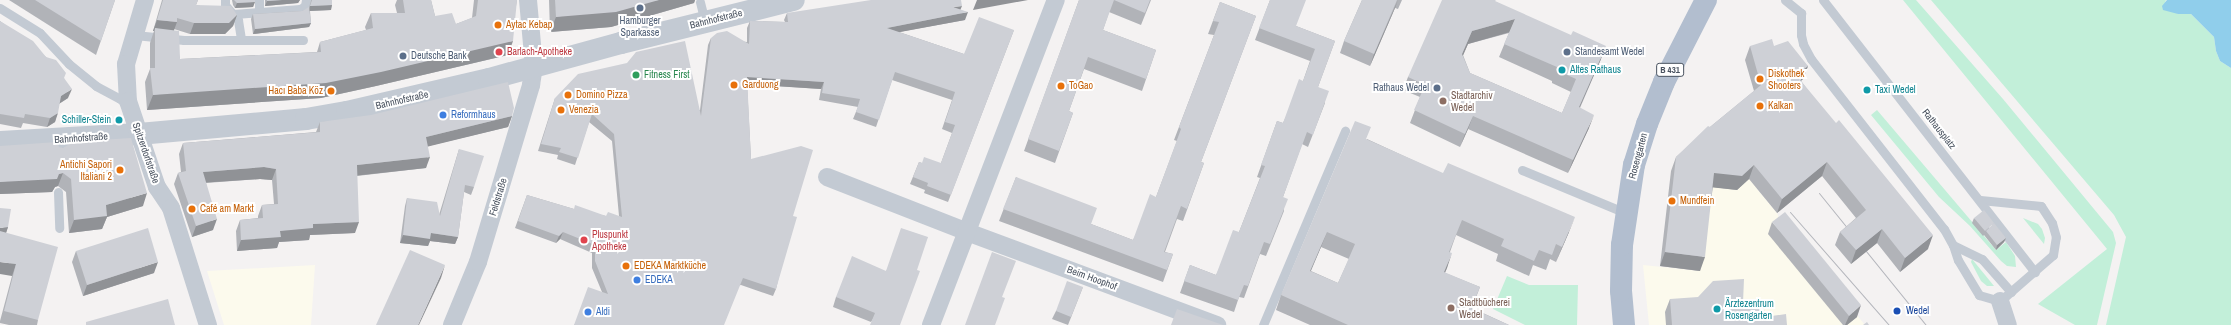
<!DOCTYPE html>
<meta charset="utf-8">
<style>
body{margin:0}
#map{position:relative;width:2231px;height:325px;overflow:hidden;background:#f4f2f2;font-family:"Archivo Narrow",sans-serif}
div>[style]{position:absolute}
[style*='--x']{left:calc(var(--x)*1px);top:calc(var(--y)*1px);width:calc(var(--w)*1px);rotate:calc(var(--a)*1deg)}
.commercial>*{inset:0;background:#fcfaed}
.green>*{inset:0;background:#c2efd9}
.water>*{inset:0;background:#90ceeb}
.service>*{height:9px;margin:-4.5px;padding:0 4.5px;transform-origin:4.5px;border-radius:4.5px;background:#c3cad3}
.minor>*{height:18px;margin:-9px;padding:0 9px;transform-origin:9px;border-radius:9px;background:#c3cad3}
.tertiary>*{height:22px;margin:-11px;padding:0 11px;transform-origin:11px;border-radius:11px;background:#c3cad3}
.primary>*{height:22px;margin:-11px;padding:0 11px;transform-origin:11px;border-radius:11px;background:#b2becf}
.tram>*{height:1px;margin:-0.5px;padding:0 0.5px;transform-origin:0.5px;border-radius:0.5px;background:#b4b6bc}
.wall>*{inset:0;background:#b1b3b8}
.shaded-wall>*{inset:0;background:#909296}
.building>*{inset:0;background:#ced0d6}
.dots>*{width:11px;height:11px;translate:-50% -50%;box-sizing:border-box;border:2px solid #fff;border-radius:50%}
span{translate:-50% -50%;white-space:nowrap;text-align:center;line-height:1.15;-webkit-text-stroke:4px #fff;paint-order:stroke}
.shield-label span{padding:1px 3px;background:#fff;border:1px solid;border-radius:3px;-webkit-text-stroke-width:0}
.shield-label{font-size:9px;color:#49525f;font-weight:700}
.street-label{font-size:10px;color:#49525f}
.service-label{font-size:10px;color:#4e5e75}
.left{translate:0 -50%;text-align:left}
.right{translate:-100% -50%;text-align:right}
.food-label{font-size:10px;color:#c56008}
.health-label{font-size:10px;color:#be3a42}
.culture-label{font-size:10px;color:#0d838f}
.leisure-label{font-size:10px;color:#27864d}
.education-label{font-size:10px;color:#785e54}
.shop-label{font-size:10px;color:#366cbe}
.transit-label{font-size:10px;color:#164399}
</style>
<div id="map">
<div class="commercial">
<i style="clip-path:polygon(1752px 177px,1757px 189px,1777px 213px,1781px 223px,1865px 325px,1649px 325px,1643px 265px,1700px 271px,1709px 187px)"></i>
<i style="clip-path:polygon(315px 265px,311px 325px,224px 325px,207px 271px)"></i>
</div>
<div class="green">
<i style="clip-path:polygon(1903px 0,1916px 0,2003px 99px,2113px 232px,2116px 243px,2097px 325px,2075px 325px,2038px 304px,2107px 249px)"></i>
<i style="clip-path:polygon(1931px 0,2167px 0,2165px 1px,2178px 14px,2191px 14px,2214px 37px,2216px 51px,2220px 61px,2231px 68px,2231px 325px,2106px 325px,2126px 237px,2114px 215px)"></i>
<i style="clip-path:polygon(1877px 110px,1996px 250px,2006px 242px,2015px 256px,2016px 267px,2007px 266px,2001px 261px,1970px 226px,1939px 197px,1871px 115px)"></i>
<i style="clip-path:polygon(2023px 218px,2038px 224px,2042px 229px,2045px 238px,2044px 244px)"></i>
<i style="clip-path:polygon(1972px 259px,1994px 286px,1987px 286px,1981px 281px,1971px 262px)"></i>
<i style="clip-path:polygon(1507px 276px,1529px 285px,1578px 285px,1577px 325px,1525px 325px,1493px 309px)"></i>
</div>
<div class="water">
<i style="clip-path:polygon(2167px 0,2231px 0,2231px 68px,2220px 61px,2216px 51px,2214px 37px,2191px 14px,2178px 14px,2163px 10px,2162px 6px)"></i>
</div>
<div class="service">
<i style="--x:225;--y:0;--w:5;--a:90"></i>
<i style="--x:225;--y:5;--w:20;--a:49"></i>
<i style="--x:238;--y:20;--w:20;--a:81"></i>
<i style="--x:259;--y:0;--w:12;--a:90"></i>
<i style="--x:1785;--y:0;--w:21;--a:39"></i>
<i style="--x:1801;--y:13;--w:22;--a:90"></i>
<i style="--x:1801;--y:35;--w:9;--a:77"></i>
<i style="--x:1803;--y:44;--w:17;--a:62"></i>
<i style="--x:1811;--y:59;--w:216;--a:52"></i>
<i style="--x:1944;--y:229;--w:18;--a:61"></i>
<i style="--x:1953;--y:245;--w:16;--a:72"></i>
<i style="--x:1958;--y:260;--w:41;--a:59"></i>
<i style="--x:1979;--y:295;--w:22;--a:16"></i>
<i style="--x:2000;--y:301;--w:70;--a:-41"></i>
<i style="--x:2053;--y:255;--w:18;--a:-81"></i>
<i style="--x:2056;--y:237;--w:15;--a:-106"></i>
<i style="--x:2052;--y:223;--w:20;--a:-123"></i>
<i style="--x:2041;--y:206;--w:61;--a:-174.4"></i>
<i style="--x:1823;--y:0;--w:345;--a:52.1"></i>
<i style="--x:700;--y:2;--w:21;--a:76"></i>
<i style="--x:0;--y:8;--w:47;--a:32"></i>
<i style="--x:40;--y:33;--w:42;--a:46.9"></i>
<i style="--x:69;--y:64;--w:35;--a:39"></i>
<i style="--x:96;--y:86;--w:27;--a:28"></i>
<i style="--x:120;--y:99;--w:8;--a:14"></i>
<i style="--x:234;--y:14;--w:66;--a:-4.3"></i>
<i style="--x:300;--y:9;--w:6;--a:-31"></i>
<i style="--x:305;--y:6;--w:6;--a:-81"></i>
<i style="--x:135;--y:35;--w:49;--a:5.8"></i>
<i style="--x:184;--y:40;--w:119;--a:0"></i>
<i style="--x:1522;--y:170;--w:113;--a:22.5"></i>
<i style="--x:58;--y:192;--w:36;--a:88"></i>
<i style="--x:1953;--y:245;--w:32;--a:26"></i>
<i style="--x:1982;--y:259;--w:44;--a:48.7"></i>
<i style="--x:1263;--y:325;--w:211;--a:-67.1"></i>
</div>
<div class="minor">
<i style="--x:145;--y:0;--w:67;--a:106.5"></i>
<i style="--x:126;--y:64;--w:37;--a:87"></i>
<i style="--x:128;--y:101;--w:91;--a:71.4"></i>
<i style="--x:157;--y:187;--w:25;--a:56"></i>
<i style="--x:171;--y:208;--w:123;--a:72.5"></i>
<i style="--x:827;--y:177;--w:150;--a:21.4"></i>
<i style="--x:967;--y:232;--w:267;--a:20.4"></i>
<i style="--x:2000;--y:301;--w:25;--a:72"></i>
<i style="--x:452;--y:325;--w:68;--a:-67.6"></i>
<i style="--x:478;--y:262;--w:185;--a:-73.3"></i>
<i style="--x:531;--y:85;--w:19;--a:-81"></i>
<i style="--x:534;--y:66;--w:66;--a:-95.2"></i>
<i style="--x:931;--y:325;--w:348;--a:-69"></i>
</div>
<div class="tertiary">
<i style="--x:0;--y:142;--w:139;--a:-3.3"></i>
<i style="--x:139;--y:134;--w:168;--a:-5.1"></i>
<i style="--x:306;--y:119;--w:42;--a:-9.7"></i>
<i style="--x:347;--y:112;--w:146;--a:-13.1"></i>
<i style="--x:489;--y:79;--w:137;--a:-15.3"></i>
<i style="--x:621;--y:43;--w:178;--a:-14"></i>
</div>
<div class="primary">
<i style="--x:1624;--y:325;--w:34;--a:-95"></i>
<i style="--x:1621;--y:291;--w:46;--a:-88.8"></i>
<i style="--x:1622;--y:245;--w:81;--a:-81.5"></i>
<i style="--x:1634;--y:165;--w:43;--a:-72.4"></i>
<i style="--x:1647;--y:124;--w:45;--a:-68"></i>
<i style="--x:1664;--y:82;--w:92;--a:-62.9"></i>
</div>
<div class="tram">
<i style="--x:1819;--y:193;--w:170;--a:51"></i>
<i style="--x:1790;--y:212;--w:150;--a:48.8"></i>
</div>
<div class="wall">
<i style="clip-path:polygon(9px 0,115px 0,96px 55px)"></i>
<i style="clip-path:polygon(162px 0,198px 0,196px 5px,237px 15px,233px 26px,225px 34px,190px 34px,174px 29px,174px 30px,180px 59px,317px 52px,320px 42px,366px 30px,365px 27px,371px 13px,397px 13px,395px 5px,397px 0,431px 0,435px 16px,456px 24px,472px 18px,474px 0,517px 0,508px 55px,376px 86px,321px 98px,147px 110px,145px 82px,150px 69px,150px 43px,154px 31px,153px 31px)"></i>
<i style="clip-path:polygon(232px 0,255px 0,253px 7px,235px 8px,233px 5px)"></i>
<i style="clip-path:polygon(265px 0,300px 0,298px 3px,265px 6px)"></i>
<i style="clip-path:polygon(311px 0,332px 0,331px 10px,310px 11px,311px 23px,309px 27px,253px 34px,251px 19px,253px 14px,302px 11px,309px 8px)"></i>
<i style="clip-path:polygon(549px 0,695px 0,694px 3px,611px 27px,550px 32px)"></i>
<i style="clip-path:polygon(1079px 0,1151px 0,1141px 25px,1109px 12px,1103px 30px,1156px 50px,1142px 91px,1084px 69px,1069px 111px,1073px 113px,1055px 163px,1024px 151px)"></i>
<i style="clip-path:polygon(1270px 0,1296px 26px,1335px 41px,1318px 87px,1325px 103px,1308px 147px,1302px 144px,1283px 197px,1284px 211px,1266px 256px,1260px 254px,1244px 298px,1239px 297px,1234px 312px,1180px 293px,1190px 265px,1216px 275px,1239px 232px,1260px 178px,1257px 177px,1277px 121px,1283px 123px,1303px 81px,1310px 61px,1255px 40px)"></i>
<i style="clip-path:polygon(1362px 0,1402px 0,1398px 9px,1395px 8px,1370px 66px,1340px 53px,1344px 41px)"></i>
<i style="clip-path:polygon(1220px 2px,1256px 16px,1201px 162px,1204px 163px,1183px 221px,1177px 219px,1165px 252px,1173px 254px,1163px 282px,999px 221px,1016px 177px,1091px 224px,1133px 240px,1156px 197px,1177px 141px,1174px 140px,1214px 35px,1208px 34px)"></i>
<i style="clip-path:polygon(evenodd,1496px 2px,1601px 59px,1580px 108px,1589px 128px,1568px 173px,1468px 129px,1460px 147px,1410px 123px,1420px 97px,1403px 90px,1408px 77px,1496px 2px,1509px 33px,1499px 57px,1552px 81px,1552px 83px,1571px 92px,1562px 113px,1470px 73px,1463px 55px,1468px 44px,1509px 33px)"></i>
<i style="clip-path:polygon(960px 10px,965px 20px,899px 32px,964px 54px,1014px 30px,948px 202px,924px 193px,925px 190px,910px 184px,919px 162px,922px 163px,941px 163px,952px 133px,942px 129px,952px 100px,892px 80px,876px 127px,853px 119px,858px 107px,819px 100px,821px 89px,747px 84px,751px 159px,793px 216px,776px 289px,773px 296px,741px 285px,574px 325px,602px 292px,592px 268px,592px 253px,560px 239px,556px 243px,515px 228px,527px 195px,574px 209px,606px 216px,619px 216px,612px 141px,589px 122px,575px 165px,557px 159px,558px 155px,538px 151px,555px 98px,700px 110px,708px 45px,711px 38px,747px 42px,747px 28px,750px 21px,785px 22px,784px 20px,787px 13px)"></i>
<i style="clip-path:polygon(0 21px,46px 57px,64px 78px,68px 98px,59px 104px,55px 122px,47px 127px,23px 123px,21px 128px,0 124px)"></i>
<i style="clip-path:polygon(1750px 46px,1774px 46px,1808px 66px,1803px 79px,1801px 81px,1928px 249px,1900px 272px,1877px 243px,1851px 264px,1835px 245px,1840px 232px,1856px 218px,1822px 176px,1777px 213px,1749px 179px,1737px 190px,1713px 187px,1700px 271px,1660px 266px,1671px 171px,1676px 157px,1710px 127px,1754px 91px,1745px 60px)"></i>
<i style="clip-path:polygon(512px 116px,508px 127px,428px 146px,426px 168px,357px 176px,355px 233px,310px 235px,309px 240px,279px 242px,277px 248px,237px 251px,236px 231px,240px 220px,258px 218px,258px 216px,262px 205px,274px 204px,272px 180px,260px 179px,206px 183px,213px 230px,192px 237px,174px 184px,178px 173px,181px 172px,179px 154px,183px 143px,316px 132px,320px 122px)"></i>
<i style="clip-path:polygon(evenodd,1367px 139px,1569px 232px,1556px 262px,1550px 259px,1546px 270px,1533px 265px,1529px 276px,1496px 261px,1498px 254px,1456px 235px,1450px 252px,1447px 268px,1445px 273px,1480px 287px,1472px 308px,1509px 325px,1310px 325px,1276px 310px,1281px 295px,1367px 139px,1321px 247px,1349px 259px,1338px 283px,1311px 271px,1321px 247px)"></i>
<i style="clip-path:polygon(0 146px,59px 147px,143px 206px,107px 217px,102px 229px,69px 233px,66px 192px,58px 186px,55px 187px,52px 192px,0 194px)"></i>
<i style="clip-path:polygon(459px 149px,474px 187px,471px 195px,464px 192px,458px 237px,455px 244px,430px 241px,428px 246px,400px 243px,405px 206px,407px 198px,439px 215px)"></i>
<i style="clip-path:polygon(0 208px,8px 227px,6px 233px,38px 320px,37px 325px,9px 325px,0 323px,0 321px,12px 276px)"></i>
<i style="clip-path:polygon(1974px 218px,2006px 238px,2004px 242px,1996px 250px,1984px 235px,1983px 236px,1972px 223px)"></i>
<i style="clip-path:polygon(1772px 222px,1857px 317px,1847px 325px,1843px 325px,1768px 234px)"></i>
<i style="clip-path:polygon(928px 237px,871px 322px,833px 307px,836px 297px,886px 271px)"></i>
<i style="clip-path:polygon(76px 251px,154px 273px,83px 296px,72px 262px)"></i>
<i style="clip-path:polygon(1083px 287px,1068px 325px,1052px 319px,1056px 311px)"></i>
<i style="clip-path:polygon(1670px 299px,1743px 303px,1765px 317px,1787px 325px,1666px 325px,1665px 312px)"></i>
</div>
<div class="shaded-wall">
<i style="clip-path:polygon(282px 0,300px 0,298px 3px,265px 6px,267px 1px)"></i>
<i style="clip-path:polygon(659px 0,695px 0,694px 3px,611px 27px,550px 32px,556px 17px)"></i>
<i style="clip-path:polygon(977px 0,1028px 0,973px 10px)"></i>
<i style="clip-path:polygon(1398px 0,1395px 8px,1370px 66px,1374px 54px)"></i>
<i style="clip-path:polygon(255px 2px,253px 7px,235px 8px,237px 3px)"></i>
<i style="clip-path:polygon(332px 5px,331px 10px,309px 11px,310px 6px)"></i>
<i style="clip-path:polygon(962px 6px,959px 13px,953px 7px)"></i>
<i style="clip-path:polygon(968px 12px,965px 20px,884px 35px,887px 28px)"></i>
<i style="clip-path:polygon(237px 15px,233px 26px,225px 34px,190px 34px,194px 23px)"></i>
<i style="clip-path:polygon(1515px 19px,1510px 32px,1468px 44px,1458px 67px,1462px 54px,1472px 31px)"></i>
<i style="clip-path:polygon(157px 20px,177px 22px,173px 33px,155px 28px,154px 31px,153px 31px)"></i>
<i style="clip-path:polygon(311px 23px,309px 27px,253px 34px,255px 29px)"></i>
<i style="clip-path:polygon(513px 41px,508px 55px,376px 86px,321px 98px,147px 110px,153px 95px)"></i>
<i style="clip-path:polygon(1606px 46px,1601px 59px,1574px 120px,1579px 107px)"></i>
<i style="clip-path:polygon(1808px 66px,1803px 79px,1791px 89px,1796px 75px)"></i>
<i style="clip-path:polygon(747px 77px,824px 82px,821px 89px,744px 84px)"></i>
<i style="clip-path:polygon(72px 89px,68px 98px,57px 105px,61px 96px)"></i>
<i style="clip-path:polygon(58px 113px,55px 122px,47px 127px,50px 118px)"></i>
<i style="clip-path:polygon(1594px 115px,1589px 128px,1568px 173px,1573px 160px)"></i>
<i style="clip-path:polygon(512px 116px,508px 127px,422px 148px,426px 137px)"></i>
<i style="clip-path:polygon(1473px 116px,1468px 129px,1460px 147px,1465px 134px)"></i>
<i style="clip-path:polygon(430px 157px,426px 168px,353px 176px,357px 165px)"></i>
<i style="clip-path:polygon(1827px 162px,1822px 176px,1777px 213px,1782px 199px)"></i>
<i style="clip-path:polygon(1754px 165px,1749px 179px,1737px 190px,1709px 187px,1714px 173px)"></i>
<i style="clip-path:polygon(264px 167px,276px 169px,272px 180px,260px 179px,199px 183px,203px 172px)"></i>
<i style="clip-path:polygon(63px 173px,58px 186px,55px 187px,52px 192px,0 194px,0 182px,59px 174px)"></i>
<i style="clip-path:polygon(147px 193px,143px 206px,107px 217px,102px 229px,69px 233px,74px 220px,106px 205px)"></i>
<i style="clip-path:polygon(1575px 217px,1569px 232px,1556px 262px,1562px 247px)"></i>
<i style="clip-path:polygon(217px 219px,213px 230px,192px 237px,196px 226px)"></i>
<i style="clip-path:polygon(359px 222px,355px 233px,310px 235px,309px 240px,279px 242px,277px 248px,237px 251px,241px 240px,280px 231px,313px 224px)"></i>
<i style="clip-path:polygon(8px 227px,4px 239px,0 239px,0 228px)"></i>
<i style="clip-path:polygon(1882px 229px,1877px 243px,1851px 264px,1856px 250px)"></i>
<i style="clip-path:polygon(563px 232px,560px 239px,556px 243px,559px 236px)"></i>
<i style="clip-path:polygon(1327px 232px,1321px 247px,1304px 286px,1310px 271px)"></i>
<i style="clip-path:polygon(431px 233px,458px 237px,455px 244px,430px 241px,428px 246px,400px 243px,403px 235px)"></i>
<i style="clip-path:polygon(1933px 235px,1928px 249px,1900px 272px,1905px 258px)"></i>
<i style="clip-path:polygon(2006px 238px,2004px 242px,1996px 250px,1997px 245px)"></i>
<i style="clip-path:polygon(1665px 252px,1705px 257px,1700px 271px,1660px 266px)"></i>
<i style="clip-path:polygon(1452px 253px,1447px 268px,1438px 287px,1444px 272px)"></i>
<i style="clip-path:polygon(0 262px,16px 264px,12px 276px,0 274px)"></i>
<i style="clip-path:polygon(158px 262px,154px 273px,83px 296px,87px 285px)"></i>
<i style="clip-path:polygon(445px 265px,441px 278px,419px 325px,418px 325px)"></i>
<i style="clip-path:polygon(1861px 305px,1857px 317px,1847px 325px,1845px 325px,1849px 316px)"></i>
</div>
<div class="building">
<i style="clip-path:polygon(35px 0,115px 0,101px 41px)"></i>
<i style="clip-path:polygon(163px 0,198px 0,196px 5px,231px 6px,237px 15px,229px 23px,194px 23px,177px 18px,177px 22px,157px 20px)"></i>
<i style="clip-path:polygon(234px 0,255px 0,255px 2px,237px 3px)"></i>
<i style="clip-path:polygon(267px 0,282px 0,267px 1px)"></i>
<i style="clip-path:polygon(312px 0,332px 0,332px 5px,310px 6px)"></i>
<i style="clip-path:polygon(403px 0,431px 0,435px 16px,452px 13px,456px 24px,476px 16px,478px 0,517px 0,513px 41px,381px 72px,326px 83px,153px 95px,150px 68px,155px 68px,155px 28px,179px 31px,180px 59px,321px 52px,320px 42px,373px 28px,371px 13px,405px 13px)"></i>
<i style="clip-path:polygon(555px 0,659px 0,616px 12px,556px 17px)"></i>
<i style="clip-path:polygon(871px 0,961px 0,962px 6px,953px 7px,968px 12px,887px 28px,964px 54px,979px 17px,1014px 30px,951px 195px,927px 186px,928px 183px,913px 177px,919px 162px,922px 163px,924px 157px,941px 163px,955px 125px,945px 122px,955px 92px,895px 72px,879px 120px,856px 112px,860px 99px,822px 93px,824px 82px,747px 77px,751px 159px,801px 146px,813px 150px,793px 216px,797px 217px,776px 289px,743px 278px,724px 325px,574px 325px,588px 287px,608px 294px,595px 261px,595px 245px,563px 232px,559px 236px,518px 221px,527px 195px,574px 209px,575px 205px,606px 216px,608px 212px,622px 217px,614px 134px,592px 114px,578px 158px,559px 152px,561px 148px,541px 144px,555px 98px,578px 74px,627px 63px,636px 52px,685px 41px,701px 116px,711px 38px,717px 33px,727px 31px,749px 44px,750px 21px,788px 22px,787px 13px)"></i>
<i style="clip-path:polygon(1079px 0,1150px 0,1145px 13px,1114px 0,1103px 30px,1156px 50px,1146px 79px,1088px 57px,1069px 111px,1073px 113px,1059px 151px,1028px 139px)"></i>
<i style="clip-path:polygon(1270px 0,1306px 0,1296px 26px,1335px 41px,1318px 87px,1329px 91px,1313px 135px,1307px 132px,1283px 197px,1288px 199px,1270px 244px,1264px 242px,1248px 286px,1244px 285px,1238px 300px,1184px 281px,1190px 265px,1216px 275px,1233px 230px,1239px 232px,1265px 166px,1261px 165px,1277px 121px,1283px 123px,1299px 79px,1303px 81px,1315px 49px,1259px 28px)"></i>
<i style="clip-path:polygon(1362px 0,1397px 0,1374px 54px,1344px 41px)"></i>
<i style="clip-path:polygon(evenodd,1442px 0,1496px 0,1495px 1px,1571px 35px,1573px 31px,1606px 46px,1579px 107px,1594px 115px,1573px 160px,1473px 116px,1465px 134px,1414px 110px,1425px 85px,1408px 77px,1442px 0,1515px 19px,1504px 44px,1557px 67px,1556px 70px,1576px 79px,1562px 113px,1470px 73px,1462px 54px,1472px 31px,1515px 19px)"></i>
<i style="clip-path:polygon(1220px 2px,1256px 16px,1201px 162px,1204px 163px,1187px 209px,1181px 206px,1164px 252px,1173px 254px,1167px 270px,1003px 209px,1016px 177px,1097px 208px,1091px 224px,1133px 240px,1150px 194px,1156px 197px,1181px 129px,1179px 127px,1219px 22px,1213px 21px)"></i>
<i style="clip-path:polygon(309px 7px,311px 23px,255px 29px,253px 14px,302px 11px)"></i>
<i style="clip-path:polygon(0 21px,33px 41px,46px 57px,56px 60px,66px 73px,64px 78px,72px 89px,61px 96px,58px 113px,50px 118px,25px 114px,24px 118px,0 114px)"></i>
<i style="clip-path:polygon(1772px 39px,1774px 46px,1788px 41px,1808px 66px,1796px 75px,1836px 123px,1839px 120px,1933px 235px,1905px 258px,1882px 229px,1856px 250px,1840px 232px,1866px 210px,1827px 162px,1782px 199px,1754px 165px,1742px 176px,1714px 173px,1705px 257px,1665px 252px,1676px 157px,1708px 126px,1710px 127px,1761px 85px,1750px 46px)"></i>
<i style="clip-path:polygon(508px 82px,514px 108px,512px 116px,426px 137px,430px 157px,357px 165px,359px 222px,313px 224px,313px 228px,280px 231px,281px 237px,241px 240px,240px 220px,263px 218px,262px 205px,278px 204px,276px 169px,264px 167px,203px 172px,217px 219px,196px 226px,178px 173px,186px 171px,183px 143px,320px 132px,320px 122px,371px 115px)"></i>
<i style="clip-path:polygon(evenodd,1355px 121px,1371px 127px,1366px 139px,1443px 173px,1448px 163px,1575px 217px,1562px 247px,1556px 244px,1552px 255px,1539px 250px,1534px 261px,1501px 246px,1504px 239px,1462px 220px,1449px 252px,1452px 253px,1444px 272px,1480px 287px,1471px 308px,1509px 325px,1348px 325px,1281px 295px,1355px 121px,1327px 232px,1355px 244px,1338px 283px,1310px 271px,1327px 232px)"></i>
<i style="clip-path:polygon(131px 138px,147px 193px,106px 205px,107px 216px,74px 220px,71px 179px,63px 173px,59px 174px,57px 179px,0 182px,0 146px,57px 142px,59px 147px,63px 148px,68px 145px,69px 142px)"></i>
<i style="clip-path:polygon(459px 149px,484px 156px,474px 187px,465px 185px,458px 237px,431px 233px,430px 239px,403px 235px,407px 198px,437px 202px,440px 216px)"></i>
<i style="clip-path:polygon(0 208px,11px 209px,8px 227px,0 228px)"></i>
<i style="clip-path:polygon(1984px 210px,1994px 223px,1985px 231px,1974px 218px)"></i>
<i style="clip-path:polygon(1785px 212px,1861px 305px,1849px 316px,1772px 222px)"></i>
<i style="clip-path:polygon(1994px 223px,2006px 238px,1997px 245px,1986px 231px)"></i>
<i style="clip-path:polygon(148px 228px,158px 262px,87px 285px,76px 251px)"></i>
<i style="clip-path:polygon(901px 228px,928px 237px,917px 270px,920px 271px,900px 325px,870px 325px,875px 313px,836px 297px,852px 256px,886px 271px)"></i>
<i style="clip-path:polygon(0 231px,58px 247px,38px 320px,4px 311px,16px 264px,0 262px)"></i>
<i style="clip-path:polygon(410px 250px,445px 265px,418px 325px,376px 325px)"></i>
<i style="clip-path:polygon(992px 252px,1016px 261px,1002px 297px,1005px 298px,995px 325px,965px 325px)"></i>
<i style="clip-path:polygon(1744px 279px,1743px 303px,1763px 300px,1765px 317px,1786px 314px,1787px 325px,1672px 325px,1670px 299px,1698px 297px,1713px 281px)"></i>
<i style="clip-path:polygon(1067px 281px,1083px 287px,1071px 317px,1056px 311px)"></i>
<i style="clip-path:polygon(168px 299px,175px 325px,86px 325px,86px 322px)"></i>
<i style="clip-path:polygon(1177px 309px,1223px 325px,1171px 325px)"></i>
<i style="clip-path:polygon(1867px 322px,1869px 325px,1863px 325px)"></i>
</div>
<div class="dots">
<i style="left:640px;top:8px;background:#5c6f8a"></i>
<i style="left:498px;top:25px;background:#e8710a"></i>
<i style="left:499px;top:52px;background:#e0444e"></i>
<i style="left:1567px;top:52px;background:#5c6f8a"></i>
<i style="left:403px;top:56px;background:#5c6f8a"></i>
<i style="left:1562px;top:70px;background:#0f9aa8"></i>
<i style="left:636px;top:75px;background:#2e9e5b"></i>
<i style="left:1760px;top:79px;background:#e8710a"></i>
<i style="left:734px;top:85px;background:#e8710a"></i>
<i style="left:1061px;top:86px;background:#e8710a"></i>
<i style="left:1437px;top:88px;background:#5c6f8a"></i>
<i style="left:1867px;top:90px;background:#0f9aa8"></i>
<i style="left:331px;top:91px;background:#e8710a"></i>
<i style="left:568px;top:95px;background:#e8710a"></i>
<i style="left:1443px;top:101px;background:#8d6e63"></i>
<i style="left:1760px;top:106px;background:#e8710a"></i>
<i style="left:561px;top:110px;background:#e8710a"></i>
<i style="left:443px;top:115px;background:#3f7fe0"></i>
<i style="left:119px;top:120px;background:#0f9aa8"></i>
<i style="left:120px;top:170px;background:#e8710a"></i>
<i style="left:1672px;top:201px;background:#e8710a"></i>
<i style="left:192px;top:209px;background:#e8710a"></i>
<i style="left:584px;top:240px;background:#e0444e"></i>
<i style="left:626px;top:266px;background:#e8710a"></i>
<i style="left:637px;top:280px;background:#3f7fe0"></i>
<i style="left:1451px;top:308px;background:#8d6e63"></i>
<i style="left:1717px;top:309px;background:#0f9aa8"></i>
<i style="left:1897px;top:311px;background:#1a4fb4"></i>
<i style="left:588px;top:312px;background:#3f7fe0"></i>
</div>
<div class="shield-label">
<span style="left:1670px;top:70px">B 431</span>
</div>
<div class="street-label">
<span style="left:716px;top:19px;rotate:-14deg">Bahnhofstraße</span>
<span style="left:402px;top:100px;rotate:-13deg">Bahnhofstraße</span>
<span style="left:1939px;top:129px;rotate:52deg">Rathausplatz</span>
<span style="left:81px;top:138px;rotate:-4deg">Bahnhofstraße</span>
<span style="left:146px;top:153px;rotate:71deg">Spitzerdorfstraße</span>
<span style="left:1638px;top:156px;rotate:-75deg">Rosengarten</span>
<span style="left:498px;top:197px;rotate:-73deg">Feldstraße</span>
<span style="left:1092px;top:278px;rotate:20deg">Beim Hoophof</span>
</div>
<div class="service-label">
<span style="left:640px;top:26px">Hamburger<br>Sparkasse</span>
<span class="left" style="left:1575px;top:52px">Standesamt Wedel</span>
<span class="left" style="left:411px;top:56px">Deutsche Bank</span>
<span class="right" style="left:1429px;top:88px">Rathaus Wedel</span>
</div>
<div class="food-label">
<span class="left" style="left:506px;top:25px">Aytac Kebap</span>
<span class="left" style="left:1768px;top:79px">Diskothek<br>Shooters</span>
<span class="left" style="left:742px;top:85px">Garduong</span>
<span class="left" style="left:1069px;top:86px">ToGao</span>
<span class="right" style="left:323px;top:91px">Hacı Baba Köz</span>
<span class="left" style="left:576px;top:95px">Domino Pizza</span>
<span class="left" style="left:1768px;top:106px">Kalkan</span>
<span class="left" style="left:569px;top:110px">Venezia</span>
<span class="right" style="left:112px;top:170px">Antichi Sapori<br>Italiani 2</span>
<span class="left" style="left:1680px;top:201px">Mundfein</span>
<span class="left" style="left:200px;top:209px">Café am Markt</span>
<span class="left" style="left:634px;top:266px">EDEKA Marktküche</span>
</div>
<div class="health-label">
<span class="left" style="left:507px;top:52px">Barlach-Apotheke</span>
<span class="left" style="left:592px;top:240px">Pluspunkt<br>Apotheke</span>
</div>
<div class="culture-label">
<span class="left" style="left:1570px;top:70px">Altes Rathaus</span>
<span class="left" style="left:1875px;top:90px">Taxi Wedel</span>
<span class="right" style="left:111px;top:120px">Schiller-Stein</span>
<span class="left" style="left:1725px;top:309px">Ärztezentrum<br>Rosengarten</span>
</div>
<div class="leisure-label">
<span class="left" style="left:644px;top:75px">Fitness First</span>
</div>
<div class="education-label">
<span class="left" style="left:1451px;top:101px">Stadtarchiv<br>Wedel</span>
<span class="left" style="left:1459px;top:308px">Stadtbücherei<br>Wedel</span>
</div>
<div class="shop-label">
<span class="left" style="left:451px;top:115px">Reformhaus</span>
<span class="left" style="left:645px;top:280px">EDEKA</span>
<span class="left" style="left:596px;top:312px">Aldi</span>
</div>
<div class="transit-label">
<span class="left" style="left:1906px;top:311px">Wedel</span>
</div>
</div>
